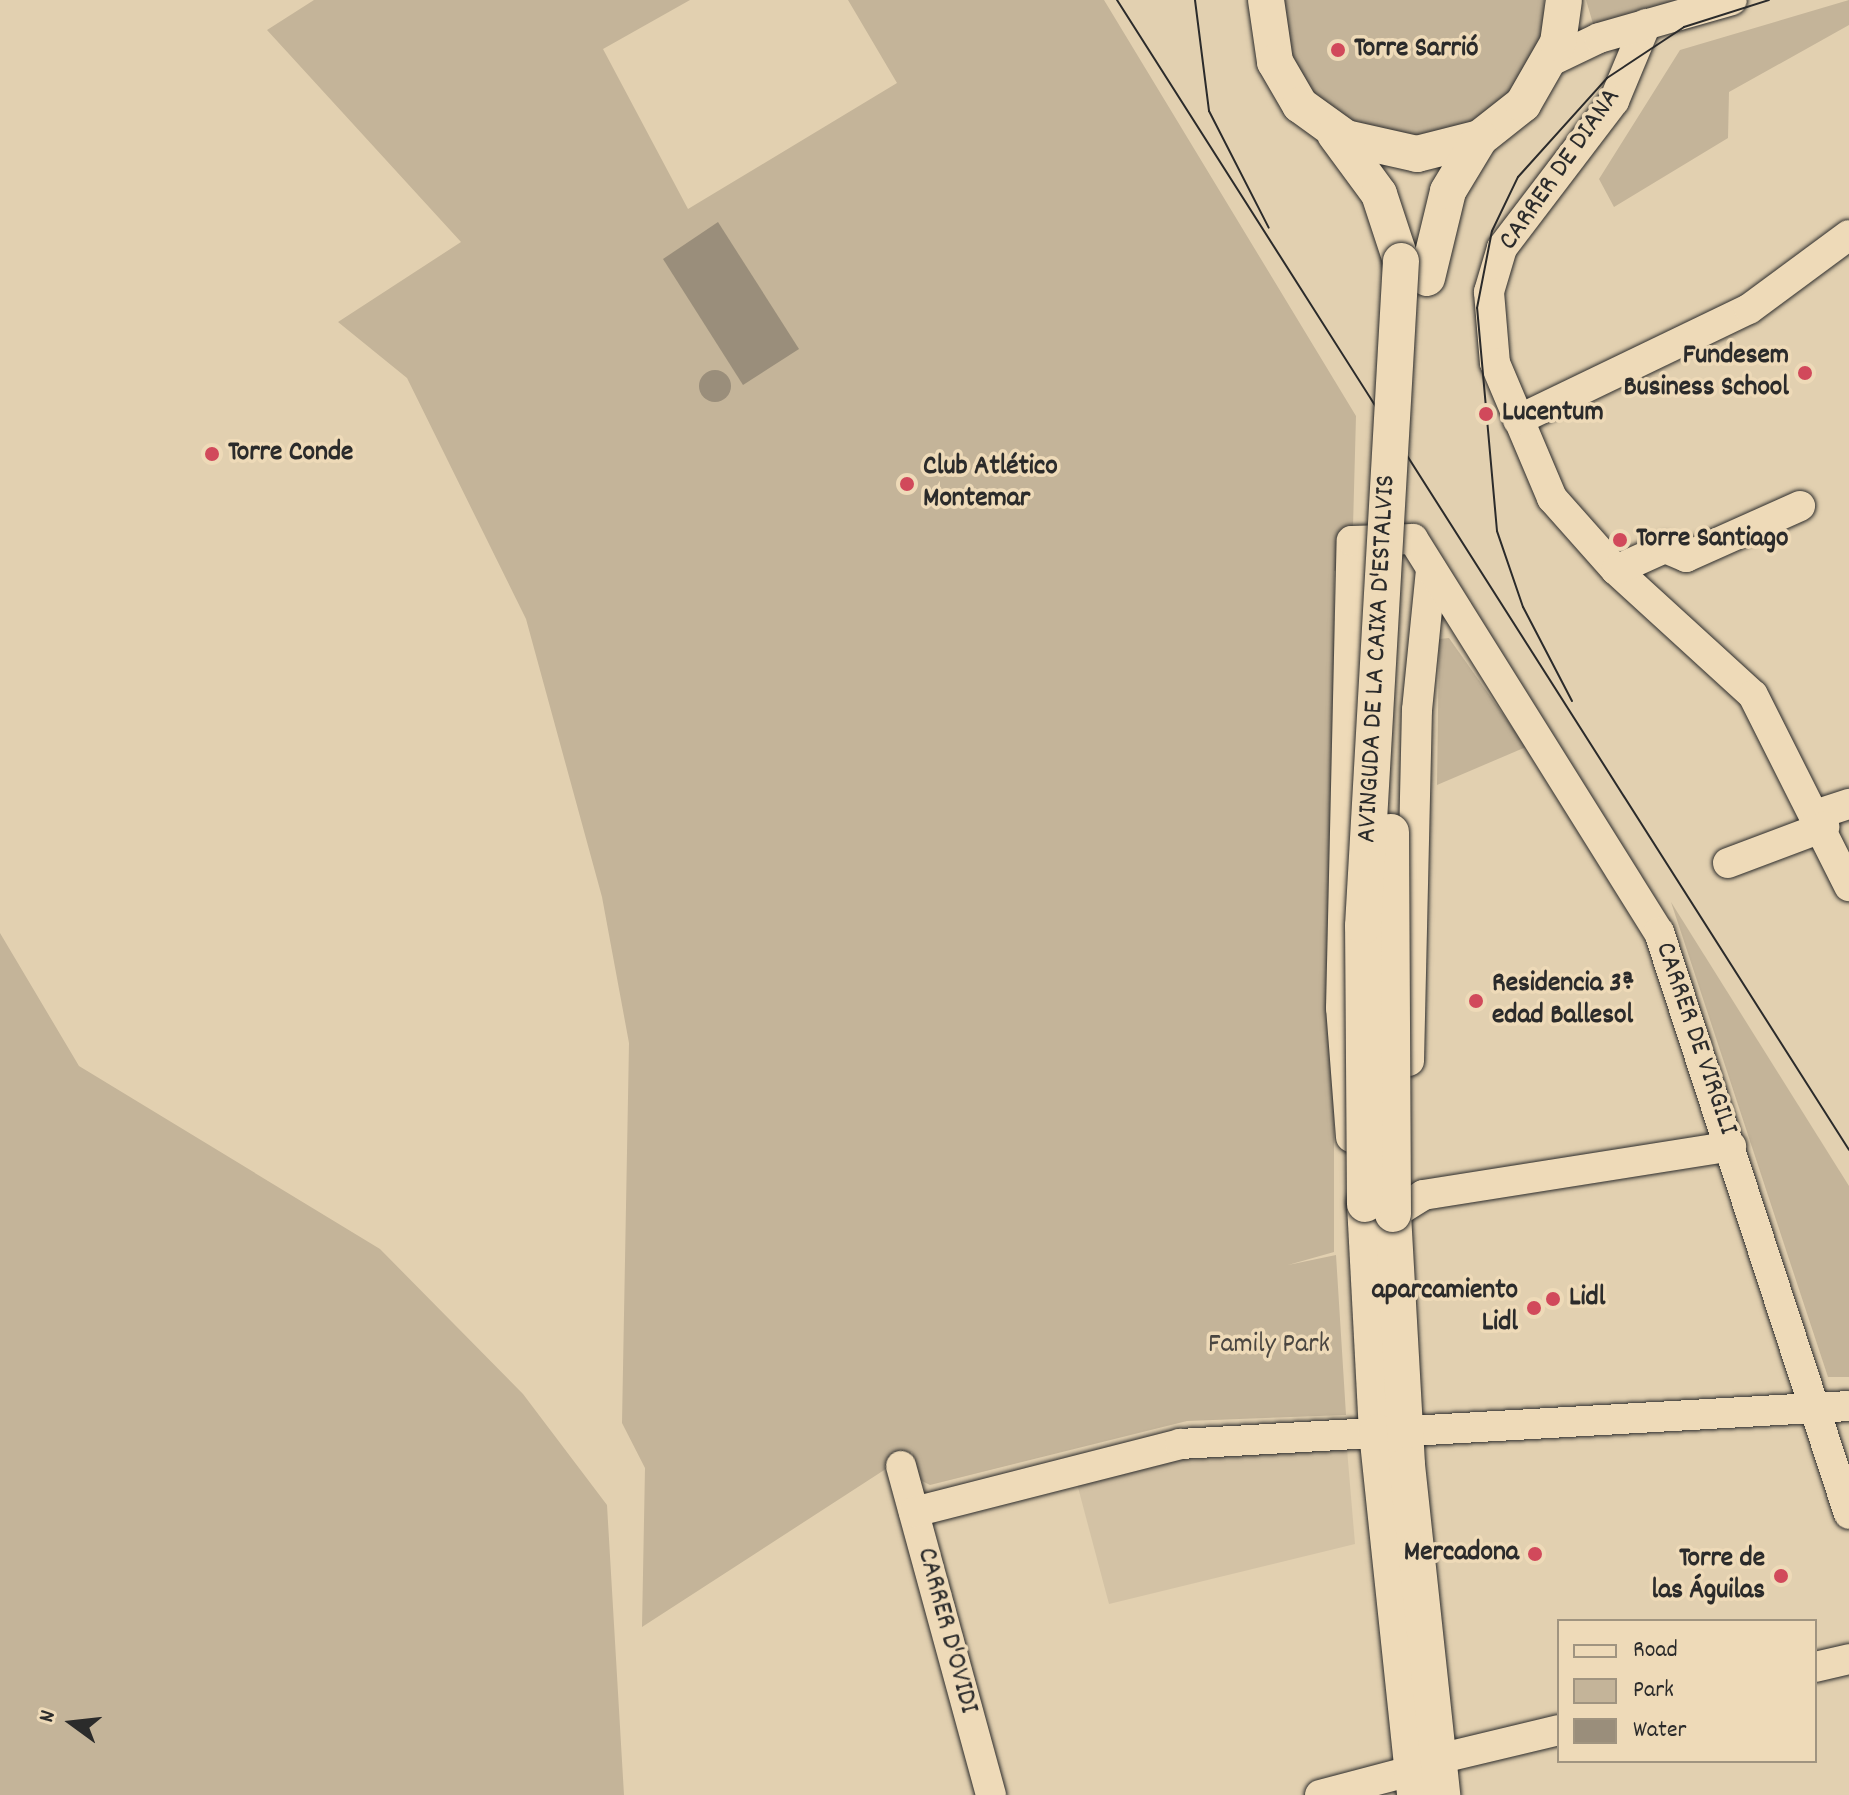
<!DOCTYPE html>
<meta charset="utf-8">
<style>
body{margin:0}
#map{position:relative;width:1849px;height:1795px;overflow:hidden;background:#e2d0b0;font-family:Dekko,sans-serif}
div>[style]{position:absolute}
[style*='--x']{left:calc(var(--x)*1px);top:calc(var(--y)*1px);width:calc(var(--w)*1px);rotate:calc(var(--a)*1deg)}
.built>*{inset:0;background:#d3c2a5}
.green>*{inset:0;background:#c4b499}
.water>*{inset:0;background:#9a8e7b}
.round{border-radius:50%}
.roads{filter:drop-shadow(0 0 2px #2b2b2b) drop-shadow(0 0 2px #2b2b2b)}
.minor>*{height:30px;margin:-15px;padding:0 15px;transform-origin:15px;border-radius:15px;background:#eedab8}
.major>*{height:36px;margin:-18px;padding:0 18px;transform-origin:18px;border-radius:18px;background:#eedab8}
.tram>*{height:2px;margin:-1px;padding:0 1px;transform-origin:1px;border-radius:1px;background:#2b2b2b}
.bridges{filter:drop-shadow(0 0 2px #2b2b2b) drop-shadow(0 0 2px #2b2b2b)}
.major-bridge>*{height:36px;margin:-18px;padding:0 18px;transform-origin:18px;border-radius:18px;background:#eedab8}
.dots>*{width:22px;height:22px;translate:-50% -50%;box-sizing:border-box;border:4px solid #eedab8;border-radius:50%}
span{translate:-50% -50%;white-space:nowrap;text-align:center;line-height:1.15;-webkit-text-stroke:7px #eedab8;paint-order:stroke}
.poi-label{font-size:28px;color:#2b2b2b;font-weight:700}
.left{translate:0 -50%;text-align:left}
.right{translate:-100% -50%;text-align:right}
.street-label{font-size:28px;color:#2b2b2b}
.park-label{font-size:28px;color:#4a4641}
.legend{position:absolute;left:1557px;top:1619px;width:260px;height:144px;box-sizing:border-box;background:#eedab8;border:2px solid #a09480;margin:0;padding:10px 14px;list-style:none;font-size:24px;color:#2b2b2b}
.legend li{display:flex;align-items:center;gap:16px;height:40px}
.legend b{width:40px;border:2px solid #a09480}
.north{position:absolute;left:32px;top:1683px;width:80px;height:80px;-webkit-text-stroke:6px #eedab8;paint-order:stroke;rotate:285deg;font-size:22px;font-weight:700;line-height:32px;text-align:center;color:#2b2b2b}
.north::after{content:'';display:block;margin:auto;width:28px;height:36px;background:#2b2b2b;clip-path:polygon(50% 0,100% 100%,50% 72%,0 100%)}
</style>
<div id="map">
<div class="built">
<i style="clip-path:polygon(1347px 1449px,1355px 1544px,1109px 1604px,1076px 1480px,1148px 1460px)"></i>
</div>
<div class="green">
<i style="clip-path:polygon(314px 0,690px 0,603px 49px,688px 209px,897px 83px,848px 0,1104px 0,1356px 416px,1352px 564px,1334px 571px,1334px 1252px,1288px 1265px,1336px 1255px,1346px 1415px,1187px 1421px,930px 1485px,920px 1480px,912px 1452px,642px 1627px,645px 1468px,622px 1423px,629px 1043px,602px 897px,526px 619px,407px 378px,338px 322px,461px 242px,267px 30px)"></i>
<i style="clip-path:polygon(1281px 0,1544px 0,1543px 31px,1534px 62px,1496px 113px,1438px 140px,1375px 137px,1320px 105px,1286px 51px)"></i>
<i style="clip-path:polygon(1586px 0,1686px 0,1594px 27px)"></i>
<i style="clip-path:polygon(1849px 0,1849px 25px,1729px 92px,1728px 138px,1614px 207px,1599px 179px,1680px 50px)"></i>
<i style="clip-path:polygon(1449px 638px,1526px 747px,1437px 785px,1439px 639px)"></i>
<i style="clip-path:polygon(1671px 902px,1849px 1186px,1849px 1377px,1828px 1377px)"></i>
<i style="clip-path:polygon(0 933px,79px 1066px,380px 1249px,523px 1394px,607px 1505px,624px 1795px,0 1795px)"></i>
</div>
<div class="water">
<i style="clip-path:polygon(718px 222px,799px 349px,743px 385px,663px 259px)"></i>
<i class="round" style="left:699px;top:370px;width:32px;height:32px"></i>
</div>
<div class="roads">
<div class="minor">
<i style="--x:1646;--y:24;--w:83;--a:112.6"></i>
<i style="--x:1614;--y:101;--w:185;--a:127.3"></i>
<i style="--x:1502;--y:248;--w:46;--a:106.5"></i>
<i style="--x:1489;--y:292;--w:71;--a:85.2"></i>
<i style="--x:1495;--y:363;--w:147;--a:67.1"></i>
<i style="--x:1552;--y:498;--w:96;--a:48.4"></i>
<i style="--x:1616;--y:570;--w:185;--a:42.4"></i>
<i style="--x:1753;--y:695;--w:214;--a:63.3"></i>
<i style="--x:1549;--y:62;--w:55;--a:-25.6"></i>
<i style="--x:1599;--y:38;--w:138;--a:-15.9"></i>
<i style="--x:1518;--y:420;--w:256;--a:-25.7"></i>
<i style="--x:1749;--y:309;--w:124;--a:-36.5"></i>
<i style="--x:1616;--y:570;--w:54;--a:-24.2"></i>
<i style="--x:1665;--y:548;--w:23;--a:23"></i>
<i style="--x:1686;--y:557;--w:125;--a:-24.1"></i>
<i style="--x:1818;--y:814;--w:33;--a:-18"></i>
<i style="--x:1728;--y:863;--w:103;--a:-20.6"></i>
<i style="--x:1409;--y:1061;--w:351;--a:-88.7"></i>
<i style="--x:1417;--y:710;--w:142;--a:-84.3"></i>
<i style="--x:1351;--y:1137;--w:129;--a:-94.4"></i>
<i style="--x:1341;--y:1008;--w:467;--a:-88.7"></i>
<i style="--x:1352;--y:541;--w:61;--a:-1.9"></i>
<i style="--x:1413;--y:539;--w:464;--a:58"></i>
<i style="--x:1659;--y:932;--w:612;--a:71.92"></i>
<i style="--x:1393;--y:1214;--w:36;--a:-32"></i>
<i style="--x:1423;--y:1195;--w:312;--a:-9"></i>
<i style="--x:901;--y:1466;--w:341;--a:74.7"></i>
<i style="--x:914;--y:1512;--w:275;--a:-14.3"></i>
<i style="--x:1180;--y:1444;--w:670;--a:-3.25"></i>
<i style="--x:1815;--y:1667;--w:35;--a:-13"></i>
<i style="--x:1438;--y:1759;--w:124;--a:-13.5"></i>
<i style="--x:1320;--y:1795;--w:94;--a:-14.8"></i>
</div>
<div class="major">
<i style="--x:1266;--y:0;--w:63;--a:81.7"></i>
<i style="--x:1275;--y:62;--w:50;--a:59.8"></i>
<i style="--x:1300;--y:105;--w:57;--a:35.7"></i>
<i style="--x:1346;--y:138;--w:73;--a:12.7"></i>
<i style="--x:1417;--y:154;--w:65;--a:-14.3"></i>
<i style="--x:1480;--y:138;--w:55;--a:-38.3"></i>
<i style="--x:1523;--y:104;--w:70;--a:-60.2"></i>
<i style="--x:1558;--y:43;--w:43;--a:-82.1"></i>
<i style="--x:1335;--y:134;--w:74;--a:53.7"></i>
<i style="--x:1379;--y:194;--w:71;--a:71.8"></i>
<i style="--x:1427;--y:278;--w:89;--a:-76.4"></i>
<i style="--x:1448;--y:191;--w:62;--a:-58.9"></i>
<i style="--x:1365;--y:1204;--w:228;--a:87"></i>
<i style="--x:1377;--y:1432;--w:365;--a:84"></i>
<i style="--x:1393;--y:1214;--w:251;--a:86.8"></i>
<i style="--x:1407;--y:1465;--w:332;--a:83.9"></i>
</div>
</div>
<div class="tram">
<i style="--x:1117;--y:0;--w:1363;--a:57.52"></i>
<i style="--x:1195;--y:0;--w:112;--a:82.8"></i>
<i style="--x:1209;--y:111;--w:131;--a:62.9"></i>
<i style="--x:1572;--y:701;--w:106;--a:-117.5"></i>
<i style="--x:1523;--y:607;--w:80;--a:-108.9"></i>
<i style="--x:1497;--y:531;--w:224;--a:-95.1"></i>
<i style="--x:1477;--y:308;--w:78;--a:-79"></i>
<i style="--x:1492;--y:231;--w:60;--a:-64.3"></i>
<i style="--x:1518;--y:177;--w:133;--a:-48"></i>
<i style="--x:1607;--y:78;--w:92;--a:-33.5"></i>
<i style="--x:1684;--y:27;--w:89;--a:-17.6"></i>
</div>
<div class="bridges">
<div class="major-bridge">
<i style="--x:1391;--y:832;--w:382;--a:89.7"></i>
<i style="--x:1365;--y:1204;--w:278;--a:-90.4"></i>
<i style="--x:1363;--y:926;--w:666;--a:-86.73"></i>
</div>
</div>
<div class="dots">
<i style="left:1338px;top:50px;background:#d1495b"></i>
<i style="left:1805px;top:373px;background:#d1495b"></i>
<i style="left:1486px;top:414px;background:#d1495b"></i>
<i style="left:212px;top:454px;background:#d1495b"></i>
<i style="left:907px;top:484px;background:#d1495b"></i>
<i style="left:1620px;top:540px;background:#d1495b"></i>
<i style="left:1476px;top:1001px;background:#d1495b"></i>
<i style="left:1553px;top:1299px;background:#d1495b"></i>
<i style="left:1534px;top:1308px;background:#d1495b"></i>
<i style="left:1535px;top:1554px;background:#d1495b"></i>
<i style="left:1781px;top:1576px;background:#d1495b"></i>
</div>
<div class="poi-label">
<span class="left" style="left:1354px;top:50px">Torre Sarrió</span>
<span class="right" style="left:1789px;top:373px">Fundesem<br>Business School</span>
<span class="left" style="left:1502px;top:414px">Lucentum</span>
<span class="left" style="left:228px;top:454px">Torre Conde</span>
<span class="left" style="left:923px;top:484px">Club Atlético<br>Montemar</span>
<span class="left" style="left:1636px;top:540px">Torre Santiago</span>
<span class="left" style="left:1492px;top:1001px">Residencia 3ª<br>edad Ballesol</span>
<span class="right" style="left:1518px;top:1308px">aparcamiento<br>Lidl</span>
<span class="left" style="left:1569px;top:1299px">Lidl</span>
<span class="right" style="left:1519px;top:1554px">Mercadona</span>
<span class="right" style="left:1765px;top:1576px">Torre de<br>las Águilas</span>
</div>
<div class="street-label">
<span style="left:1561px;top:170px;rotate:-55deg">CARRER DE DIANA</span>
<span style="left:1378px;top:659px;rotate:-87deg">AVINGUDA DE LA CAIXA D'ESTALVIS</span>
<span style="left:1695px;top:1039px;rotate:71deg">CARRER DE VIRGILI</span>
<span style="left:946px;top:1631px;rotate:75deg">CARRER D'OVIDI</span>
</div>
<div class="park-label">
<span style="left:1269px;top:1346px">Family Park</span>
</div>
<ul class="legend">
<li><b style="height:10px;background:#eedab8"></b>Road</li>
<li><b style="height:22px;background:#c4b499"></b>Park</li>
<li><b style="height:22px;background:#9a8e7b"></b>Water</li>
</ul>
<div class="north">N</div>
</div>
